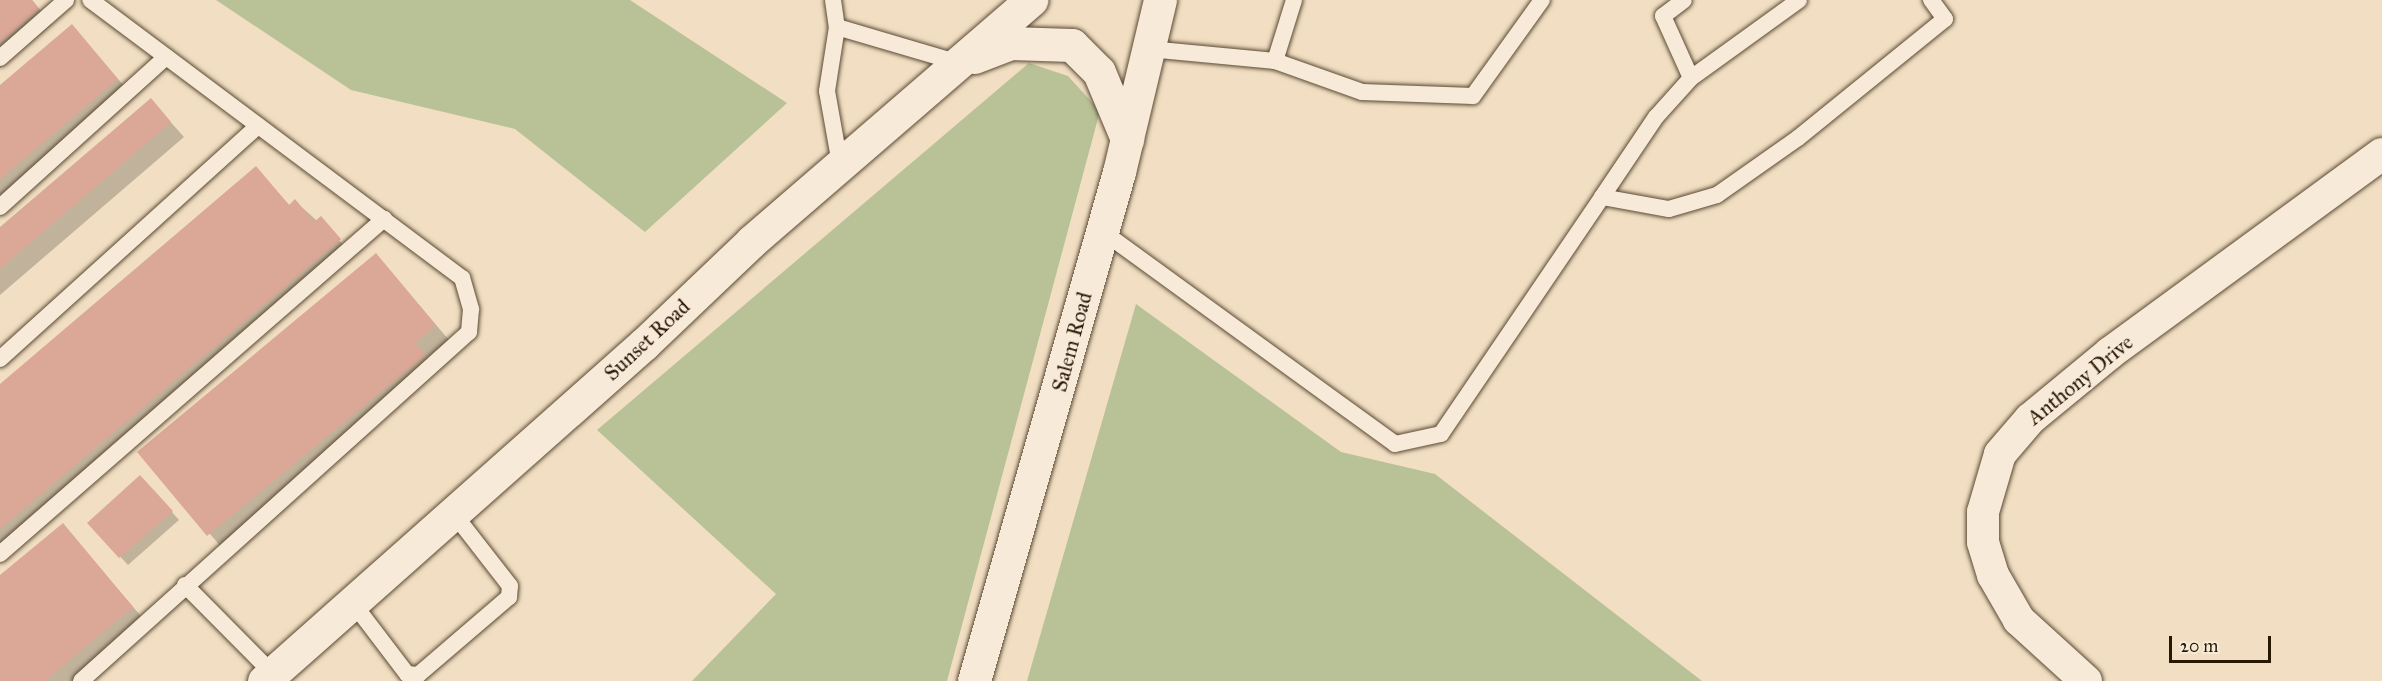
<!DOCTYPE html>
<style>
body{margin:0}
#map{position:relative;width:2382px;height:681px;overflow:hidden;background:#f2dfc3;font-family:"IM FELL Great Primer",serif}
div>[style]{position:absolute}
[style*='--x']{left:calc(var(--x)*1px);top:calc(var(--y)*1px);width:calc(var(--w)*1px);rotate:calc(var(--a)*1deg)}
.green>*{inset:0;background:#b8c296}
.shadow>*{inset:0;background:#0003}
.building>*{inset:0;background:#dba796}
.roads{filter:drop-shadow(0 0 2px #5a4a34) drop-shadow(0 0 2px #5a4a34)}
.service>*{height:16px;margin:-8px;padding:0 8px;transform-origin:8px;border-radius:8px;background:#f7ead8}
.minor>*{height:32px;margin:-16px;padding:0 16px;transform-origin:16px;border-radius:16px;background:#f7ead8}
.tertiary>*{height:33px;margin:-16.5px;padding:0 16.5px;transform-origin:16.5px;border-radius:16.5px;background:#f7ead8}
span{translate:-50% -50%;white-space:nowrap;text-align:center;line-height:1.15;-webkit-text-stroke:4.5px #f7ead8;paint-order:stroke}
.street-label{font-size:21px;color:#271804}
.scale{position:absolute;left:2169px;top:636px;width:102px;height:27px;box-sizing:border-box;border:3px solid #271804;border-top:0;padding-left:8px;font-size:18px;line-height:21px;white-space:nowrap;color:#271804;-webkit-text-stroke:4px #f7ead8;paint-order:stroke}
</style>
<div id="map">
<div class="green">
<i style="clip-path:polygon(216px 0,630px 0,787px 103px,645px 232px,515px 129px,351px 90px)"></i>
<i style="clip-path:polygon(1029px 63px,1068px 76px,1100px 111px,947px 681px,692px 681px,776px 594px,597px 430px)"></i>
<i style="clip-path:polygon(1136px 304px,1341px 452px,1435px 474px,1702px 681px,1027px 681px)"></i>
</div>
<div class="shadow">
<i style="clip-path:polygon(0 0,32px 0,52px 24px,0 68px)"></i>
<i style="clip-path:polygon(72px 26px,131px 94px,0 205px,0 87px)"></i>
<i style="clip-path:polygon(151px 100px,184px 137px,0 295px,0 229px)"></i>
<i style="clip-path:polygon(256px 168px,290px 206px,295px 201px,354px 254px,0 555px,0 386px)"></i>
<i style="clip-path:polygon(376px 255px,449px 340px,428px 357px,438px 370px,223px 549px,139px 452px)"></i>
<i style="clip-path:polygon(148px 485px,179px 520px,128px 565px,89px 523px)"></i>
<i style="clip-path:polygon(63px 525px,146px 622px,76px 681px,0 681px,0 577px)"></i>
</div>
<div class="building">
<i style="clip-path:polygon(0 0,32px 0,39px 9px,0 42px)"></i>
<i style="clip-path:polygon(72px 24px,118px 79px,0 179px,0 85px)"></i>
<i style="clip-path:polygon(151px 98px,171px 122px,0 269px,0 227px)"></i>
<i style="clip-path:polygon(256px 166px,289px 205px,295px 199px,314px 222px,321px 216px,341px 239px,0 529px,0 384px)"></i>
<i style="clip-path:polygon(376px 253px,436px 325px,415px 342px,425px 355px,207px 536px,137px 452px)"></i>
<i style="clip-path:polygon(140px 475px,173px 511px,119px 558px,87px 523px)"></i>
<i style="clip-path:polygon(63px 523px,133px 607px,45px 681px,0 681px,0 575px)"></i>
</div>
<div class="roads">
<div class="service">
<i style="--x:833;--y:0;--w:27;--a:82"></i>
<i style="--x:837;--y:27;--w:65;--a:98.9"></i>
<i style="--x:827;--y:91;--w:74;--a:79.9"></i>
<i style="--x:837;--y:27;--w:127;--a:16.4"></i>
<i style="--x:1149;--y:49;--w:127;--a:5.4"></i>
<i style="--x:1275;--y:61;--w:92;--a:19.6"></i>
<i style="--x:1362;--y:92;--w:111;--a:2.1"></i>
<i style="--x:1473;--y:96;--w:118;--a:-54.3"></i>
<i style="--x:0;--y:58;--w:88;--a:-41.3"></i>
<i style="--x:1275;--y:61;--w:64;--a:-72.7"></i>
<i style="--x:1691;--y:78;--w:133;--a:-35.8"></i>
<i style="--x:1602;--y:197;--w:97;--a:-56"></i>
<i style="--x:1656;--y:117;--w:52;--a:-48.1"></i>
<i style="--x:1691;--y:78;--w:68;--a:-114.3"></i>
<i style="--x:1663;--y:16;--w:26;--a:-37"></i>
<i style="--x:0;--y:207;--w:224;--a:-42.1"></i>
<i style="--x:1102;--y:231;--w:362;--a:36"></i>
<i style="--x:1395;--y:444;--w:47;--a:-12.3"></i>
<i style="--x:1441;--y:434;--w:287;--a:-55.8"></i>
<i style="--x:1602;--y:197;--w:68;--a:10.2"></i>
<i style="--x:1669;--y:209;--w:50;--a:-16.3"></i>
<i style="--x:1717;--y:195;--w:99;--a:-35.1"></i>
<i style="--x:1798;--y:138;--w:189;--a:-39"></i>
<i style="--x:1945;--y:19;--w:24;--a:-126"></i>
<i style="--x:0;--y:359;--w:348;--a:-42.1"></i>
<i style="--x:0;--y:554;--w:510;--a:-41.1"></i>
<i style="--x:185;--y:585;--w:128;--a:45.3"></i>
<i style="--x:353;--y:603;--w:89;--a:52.7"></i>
<i style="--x:407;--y:674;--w:11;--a:5"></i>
<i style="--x:418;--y:675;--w:120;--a:-40.6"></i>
<i style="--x:509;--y:597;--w:11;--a:-85"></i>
<i style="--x:510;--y:586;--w:91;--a:-127.9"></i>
<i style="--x:81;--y:681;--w:522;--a:-41.97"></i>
<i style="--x:469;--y:332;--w:23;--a:-85"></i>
<i style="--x:471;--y:309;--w:32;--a:-106"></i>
<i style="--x:462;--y:278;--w:464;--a:-143.2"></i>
</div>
<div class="minor">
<i style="--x:2086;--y:681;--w:91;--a:-137.7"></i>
<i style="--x:2019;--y:620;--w:52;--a:-120"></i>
<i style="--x:1993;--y:575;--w:34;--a:-107"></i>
<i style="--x:1983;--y:542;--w:30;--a:-90"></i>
<i style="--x:1983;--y:512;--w:60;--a:-73.7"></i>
<i style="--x:2000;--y:454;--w:46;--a:-49.4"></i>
<i style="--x:2030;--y:419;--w:104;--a:-39.5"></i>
<i style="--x:2110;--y:353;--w:337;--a:-36.2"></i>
</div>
<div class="tertiary">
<i style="--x:974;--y:57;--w:39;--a:-21"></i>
<i style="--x:1010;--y:43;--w:62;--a:1.8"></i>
<i style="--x:1072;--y:45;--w:38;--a:45"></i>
<i style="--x:1099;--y:72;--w:73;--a:67.3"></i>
<i style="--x:264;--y:681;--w:508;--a:-41.57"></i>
<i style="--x:644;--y:344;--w:149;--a:-43.6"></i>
<i style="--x:752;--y:241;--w:369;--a:-40.8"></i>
<i style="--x:974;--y:681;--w:529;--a:-74.1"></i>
<i style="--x:1119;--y:172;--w:177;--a:-76.6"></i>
</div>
</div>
<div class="street-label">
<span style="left:647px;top:340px;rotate:-43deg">Sunset Road</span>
<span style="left:1072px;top:342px;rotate:-75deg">Salem Road</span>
<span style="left:2080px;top:380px;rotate:-39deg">Anthony Drive</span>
</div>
<div class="scale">20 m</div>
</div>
